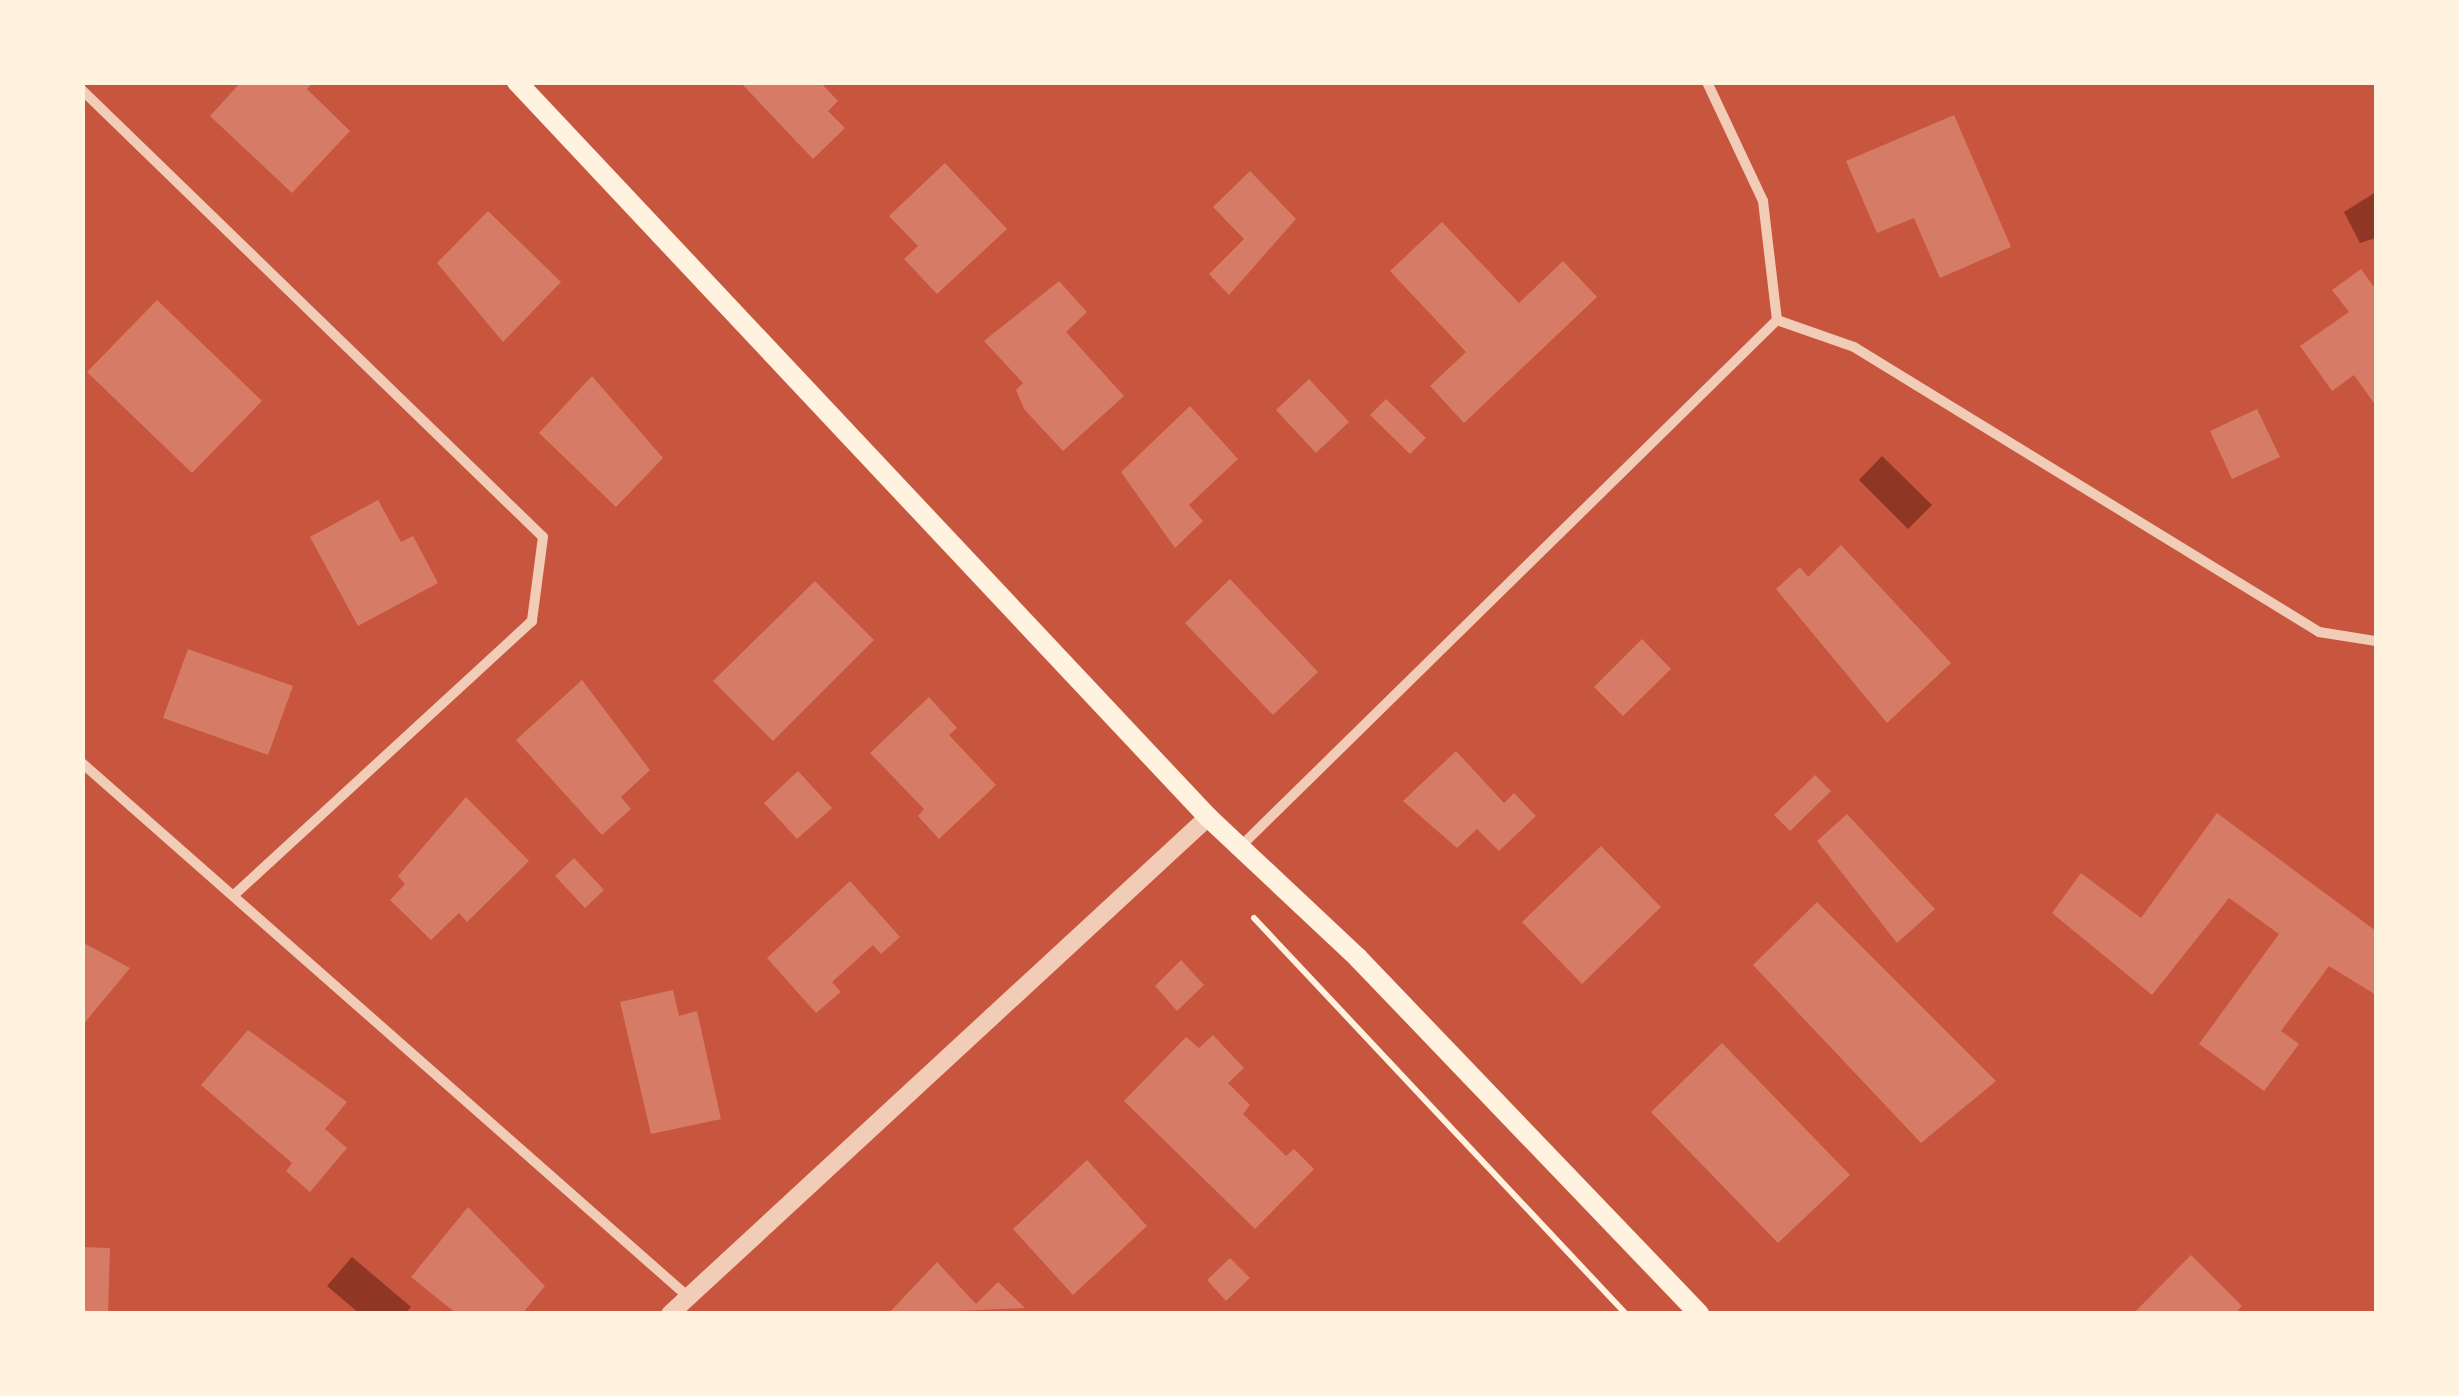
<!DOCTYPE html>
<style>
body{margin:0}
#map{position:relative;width:2459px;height:1396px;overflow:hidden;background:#c8553d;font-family:"Libre Baskerville",serif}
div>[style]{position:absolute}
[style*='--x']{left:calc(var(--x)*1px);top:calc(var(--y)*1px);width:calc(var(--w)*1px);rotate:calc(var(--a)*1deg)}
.water>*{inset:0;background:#8f3625}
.building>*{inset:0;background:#d67c66}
.path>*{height:6px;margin:-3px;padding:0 3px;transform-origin:3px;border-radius:3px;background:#fff3e0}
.minor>*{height:10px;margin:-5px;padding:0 5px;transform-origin:5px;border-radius:5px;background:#f1ccb7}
.tertiary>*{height:18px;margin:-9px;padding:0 9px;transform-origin:9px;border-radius:9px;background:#f1ccb7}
.secondary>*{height:20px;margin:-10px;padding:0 10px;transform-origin:10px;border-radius:10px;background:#fff3e0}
span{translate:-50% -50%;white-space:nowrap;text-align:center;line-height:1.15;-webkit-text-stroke:9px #fff3e0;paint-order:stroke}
.frame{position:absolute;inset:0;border:85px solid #fff3e0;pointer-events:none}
</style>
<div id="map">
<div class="water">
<i style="clip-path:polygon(2376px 192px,2376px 238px,2360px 243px,2344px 212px)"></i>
<i style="clip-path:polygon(1882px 456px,1932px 505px,1908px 529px,1859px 480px)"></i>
<i style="clip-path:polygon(352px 1257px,411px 1307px,406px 1313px,359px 1313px,327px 1286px)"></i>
</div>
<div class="building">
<i style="clip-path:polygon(241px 82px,313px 82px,307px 89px,350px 131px,292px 193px,210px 116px)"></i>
<i style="clip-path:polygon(740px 82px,820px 82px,838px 101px,828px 111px,845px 128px,813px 159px)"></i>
<i style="clip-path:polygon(1954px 115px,2011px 247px,1940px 278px,1914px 218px,1877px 233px,1846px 161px)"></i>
<i style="clip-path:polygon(945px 163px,1007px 229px,937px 294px,904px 259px,918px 246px,889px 216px)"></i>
<i style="clip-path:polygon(1250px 171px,1296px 219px,1229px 295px,1209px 274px,1244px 239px,1213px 207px)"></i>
<i style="clip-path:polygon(488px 211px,561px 282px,503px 342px,437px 263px)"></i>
<i style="clip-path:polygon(1442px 222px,1519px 303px,1563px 261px,1597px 297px,1464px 423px,1430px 386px,1466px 352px,1390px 271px)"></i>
<i style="clip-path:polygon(2361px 269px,2376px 290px,2376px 406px,2354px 375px,2332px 391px,2300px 346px,2349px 312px,2332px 290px)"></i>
<i style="clip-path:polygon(1059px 281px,1087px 312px,1066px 332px,1124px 396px,1063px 451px,1024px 409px,1016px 390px,1023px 383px,984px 341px)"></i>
<i style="clip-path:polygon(157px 300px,262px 401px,192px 473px,87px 372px)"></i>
<i style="clip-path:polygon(592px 376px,663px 458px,616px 507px,539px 433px)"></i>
<i style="clip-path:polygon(1309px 379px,1349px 422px,1316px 453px,1276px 410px)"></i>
<i style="clip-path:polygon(1386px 399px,1426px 438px,1410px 454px,1370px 415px)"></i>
<i style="clip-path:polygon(1190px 406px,1238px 459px,1189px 505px,1203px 521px,1175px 548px,1121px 472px)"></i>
<i style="clip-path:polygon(2257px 409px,2280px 457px,2232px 479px,2210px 431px)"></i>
<i style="clip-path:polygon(378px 500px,401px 542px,413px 536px,438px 583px,358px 626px,310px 537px)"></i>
<i style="clip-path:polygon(1841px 545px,1951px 663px,1887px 723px,1776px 589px,1800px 567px,1808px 577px)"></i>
<i style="clip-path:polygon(1230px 579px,1318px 672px,1273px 715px,1185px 623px)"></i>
<i style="clip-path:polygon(815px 581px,874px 640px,773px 741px,713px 681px)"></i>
<i style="clip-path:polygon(1642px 639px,1671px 669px,1623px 716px,1594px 687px)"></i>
<i style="clip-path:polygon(188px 649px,293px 686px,268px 755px,163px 718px)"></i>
<i style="clip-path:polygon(582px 680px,650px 770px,621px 797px,631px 809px,602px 835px,516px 740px)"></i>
<i style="clip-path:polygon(929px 697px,957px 728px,949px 735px,996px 785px,939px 839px,918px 816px,924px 809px,870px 753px)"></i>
<i style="clip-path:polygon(1456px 751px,1504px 803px,1514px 793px,1536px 816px,1499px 851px,1477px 829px,1457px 848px,1403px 801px)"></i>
<i style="clip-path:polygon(798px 771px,832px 808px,797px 839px,764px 803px)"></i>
<i style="clip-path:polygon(1815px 775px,1831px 791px,1790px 831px,1774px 815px)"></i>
<i style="clip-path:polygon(466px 797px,529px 861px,467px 922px,459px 913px,431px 940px,390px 900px,405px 884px,398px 876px)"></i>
<i style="clip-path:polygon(2217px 813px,2376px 931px,2376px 995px,2329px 966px,2281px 1031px,2299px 1044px,2264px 1091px,2199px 1044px,2279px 934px,2229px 898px,2152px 995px,2052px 913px,2081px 873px,2141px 918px)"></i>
<i style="clip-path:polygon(1847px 814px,1935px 909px,1897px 943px,1817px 841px)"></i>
<i style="clip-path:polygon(1601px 846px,1661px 907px,1582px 984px,1522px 922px)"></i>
<i style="clip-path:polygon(574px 858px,604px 890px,585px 908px,555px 876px)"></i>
<i style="clip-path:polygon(850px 881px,900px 937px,881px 954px,873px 945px,832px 982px,841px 992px,816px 1013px,767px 958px)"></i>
<i style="clip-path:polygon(1817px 902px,1996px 1081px,1921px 1143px,1753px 965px)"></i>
<i style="clip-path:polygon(82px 942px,130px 968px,82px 1026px)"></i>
<i style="clip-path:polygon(1181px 960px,1204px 985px,1177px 1011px,1155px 986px)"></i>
<i style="clip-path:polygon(673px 990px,679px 1016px,697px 1011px,721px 1119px,651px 1134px,620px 1002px)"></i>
<i style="clip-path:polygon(248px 1030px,347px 1102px,325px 1129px,347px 1148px,310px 1192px,286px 1171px,292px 1163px,201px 1085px)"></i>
<i style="clip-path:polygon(1213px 1035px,1244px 1068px,1228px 1083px,1250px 1105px,1243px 1114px,1286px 1156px,1294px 1149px,1314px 1169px,1255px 1229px,1124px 1101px,1186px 1037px,1199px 1048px)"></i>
<i style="clip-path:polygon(1722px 1043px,1850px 1175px,1778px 1243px,1651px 1112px)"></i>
<i style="clip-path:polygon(1087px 1160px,1147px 1226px,1073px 1295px,1013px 1229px)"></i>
<i style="clip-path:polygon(468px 1207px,545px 1286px,522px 1314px,457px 1314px,411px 1277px)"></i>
<i style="clip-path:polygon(82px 1247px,110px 1248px,108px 1314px,82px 1314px)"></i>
<i style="clip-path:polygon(2191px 1255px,2242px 1306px,2235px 1314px,2133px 1314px)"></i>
<i style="clip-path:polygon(1230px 1258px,1250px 1278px,1226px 1301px,1207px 1280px)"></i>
<i style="clip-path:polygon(937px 1262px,976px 1304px,998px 1282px,1025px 1308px,888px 1314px)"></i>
</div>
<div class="path">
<i style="--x:1254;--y:918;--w:543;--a:46.79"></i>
</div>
<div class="minor">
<i style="--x:1707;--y:82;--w:132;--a:64.8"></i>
<i style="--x:1763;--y:201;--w:120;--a:83.3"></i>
<i style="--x:82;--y:90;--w:642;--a:44.12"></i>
<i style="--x:543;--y:537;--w:85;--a:97.5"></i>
<i style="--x:532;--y:621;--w:401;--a:137.4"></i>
<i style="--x:82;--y:763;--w:805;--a:41.37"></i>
<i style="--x:1240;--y:847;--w:752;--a:-44.46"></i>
<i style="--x:1777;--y:320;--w:82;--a:19.3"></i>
<i style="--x:1854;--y:347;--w:545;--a:31.5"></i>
<i style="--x:2319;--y:632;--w:58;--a:9"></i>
</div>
<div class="tertiary">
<i style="--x:670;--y:1314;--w:732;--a:-42.73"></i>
</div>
<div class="secondary">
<i style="--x:517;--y:82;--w:1009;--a:46.77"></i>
<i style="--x:1208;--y:817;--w:206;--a:43.2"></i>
<i style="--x:1358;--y:958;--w:493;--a:46.2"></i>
</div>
<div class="frame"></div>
</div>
